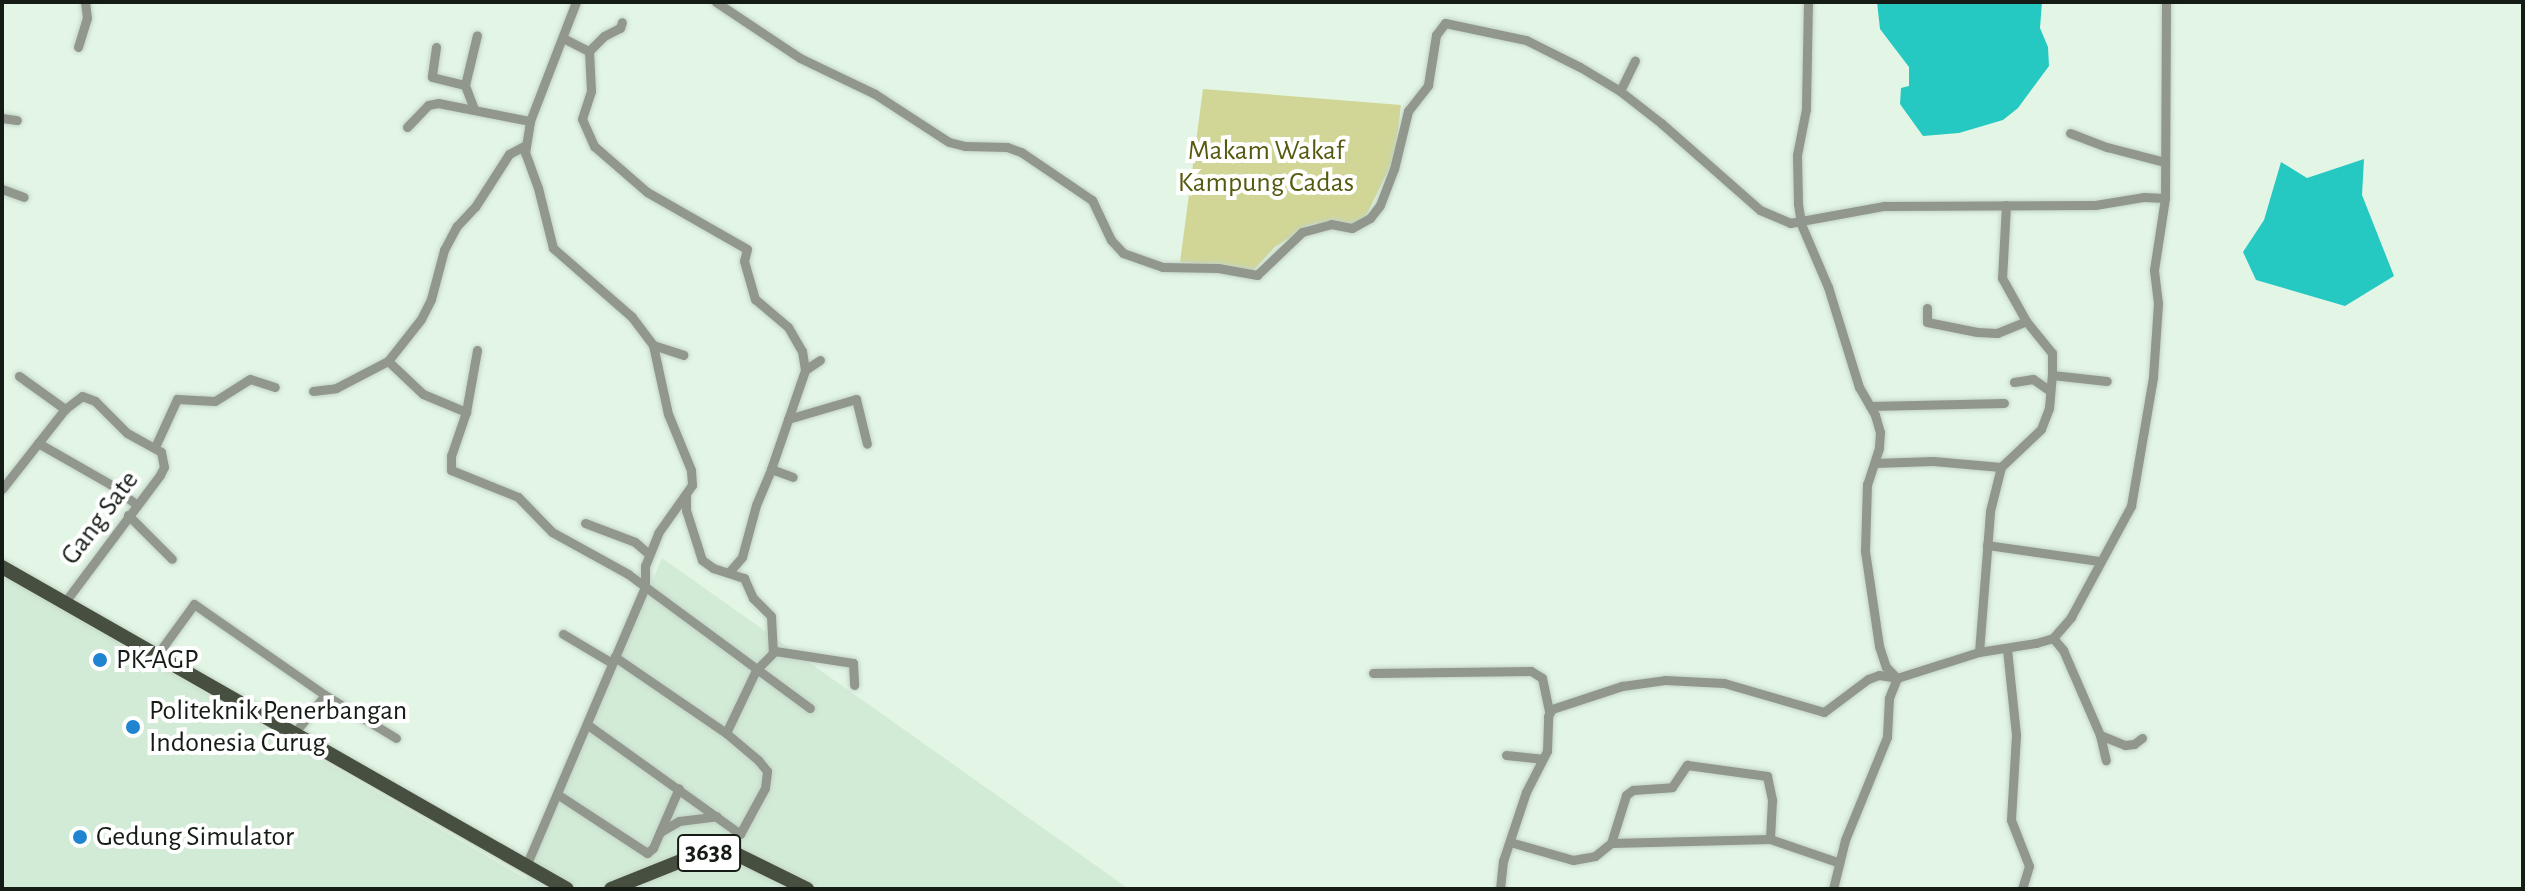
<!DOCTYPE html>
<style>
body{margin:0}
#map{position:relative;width:2525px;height:891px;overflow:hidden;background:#e3f6e6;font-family:"Alegreya Sans",sans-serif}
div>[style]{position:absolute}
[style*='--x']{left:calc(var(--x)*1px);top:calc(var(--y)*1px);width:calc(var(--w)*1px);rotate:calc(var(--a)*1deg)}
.built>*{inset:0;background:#d2ebd7}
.green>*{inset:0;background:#d1d697}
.water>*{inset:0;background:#25c9c1}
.roads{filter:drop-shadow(0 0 2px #c2d3c5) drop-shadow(0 0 2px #c2d3c5)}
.minor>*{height:9px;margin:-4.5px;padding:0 4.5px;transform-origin:4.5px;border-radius:4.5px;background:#92978e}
.primary>*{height:14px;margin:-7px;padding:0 7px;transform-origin:7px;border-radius:7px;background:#474f41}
.dots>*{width:22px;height:22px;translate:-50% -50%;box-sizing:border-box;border:4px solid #fff;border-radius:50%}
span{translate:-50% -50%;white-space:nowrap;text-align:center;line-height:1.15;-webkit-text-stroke:8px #fff;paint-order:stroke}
.shield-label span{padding:2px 6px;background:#fff;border:2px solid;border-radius:6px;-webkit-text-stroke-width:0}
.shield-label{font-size:26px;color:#151c16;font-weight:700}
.park-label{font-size:28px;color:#575a0e}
.street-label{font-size:28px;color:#151c16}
.poi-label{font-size:28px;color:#151c16}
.left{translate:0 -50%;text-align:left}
.frame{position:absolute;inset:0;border:4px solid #151c16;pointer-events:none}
</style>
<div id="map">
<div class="built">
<i style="clip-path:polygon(662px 558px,1129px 889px,2px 889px,2px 575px,526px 879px)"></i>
</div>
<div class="green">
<i style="clip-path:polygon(1203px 89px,1401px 105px,1395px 157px,1364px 220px,1351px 225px,1324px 222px,1309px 225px,1275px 247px,1250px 274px,1211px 264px,1180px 262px)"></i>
</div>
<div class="water">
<i style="clip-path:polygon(1877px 2px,2042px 2px,2040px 28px,2048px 47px,2049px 66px,2018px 108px,2003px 120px,1959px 133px,1923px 136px,1900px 104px,1901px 88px,1909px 86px,1909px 67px,1880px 29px)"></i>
<i style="clip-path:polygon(2364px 159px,2362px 195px,2394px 276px,2345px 306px,2256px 280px,2243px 252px,2264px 220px,2281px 162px,2307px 178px)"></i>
</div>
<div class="roads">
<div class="minor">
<i style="--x:716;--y:2;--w:101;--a:33.7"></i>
<i style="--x:800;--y:58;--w:83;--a:25.6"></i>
<i style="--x:875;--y:94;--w:88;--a:33"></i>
<i style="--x:949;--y:142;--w:16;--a:14"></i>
<i style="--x:965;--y:146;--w:42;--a:1.4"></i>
<i style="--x:1007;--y:147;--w:15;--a:20"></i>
<i style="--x:1021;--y:152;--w:86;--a:34.1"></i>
<i style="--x:1092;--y:200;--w:44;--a:64.6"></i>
<i style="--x:1111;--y:240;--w:18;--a:47"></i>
<i style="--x:1123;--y:253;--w:42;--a:19.3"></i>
<i style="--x:1163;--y:267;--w:55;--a:1"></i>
<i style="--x:1218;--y:268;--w:40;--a:10"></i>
<i style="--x:1257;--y:275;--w:62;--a:-43.7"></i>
<i style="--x:1302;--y:232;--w:30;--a:-15"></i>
<i style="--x:1331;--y:224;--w:21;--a:11"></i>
<i style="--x:1352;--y:228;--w:21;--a:-29"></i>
<i style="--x:1370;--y:218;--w:16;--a:-52"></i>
<i style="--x:1380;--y:205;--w:39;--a:-69"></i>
<i style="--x:1394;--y:169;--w:60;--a:-76.4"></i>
<i style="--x:1408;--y:111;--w:33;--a:-52"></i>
<i style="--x:1428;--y:85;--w:51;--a:-80.9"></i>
<i style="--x:1436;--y:35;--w:15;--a:-53"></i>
<i style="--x:1445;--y:23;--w:83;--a:11.9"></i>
<i style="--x:1526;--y:40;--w:60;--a:26.6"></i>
<i style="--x:1580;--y:67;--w:47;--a:31"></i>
<i style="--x:1620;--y:91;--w:52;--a:38"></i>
<i style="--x:1661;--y:123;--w:132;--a:41.3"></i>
<i style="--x:1760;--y:210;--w:33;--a:23"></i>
<i style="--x:1790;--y:223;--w:96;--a:-10.3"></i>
<i style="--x:1884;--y:206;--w:211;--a:-0.3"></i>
<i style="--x:2095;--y:205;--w:50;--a:-9.3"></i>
<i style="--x:2144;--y:197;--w:21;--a:3"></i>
<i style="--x:1808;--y:2;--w:107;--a:91.1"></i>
<i style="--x:1806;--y:109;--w:47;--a:101.1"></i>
<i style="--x:1797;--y:155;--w:49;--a:88.8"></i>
<i style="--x:1798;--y:204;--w:20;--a:81"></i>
<i style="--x:1801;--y:224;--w:69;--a:66.8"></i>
<i style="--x:1828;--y:287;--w:105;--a:72.8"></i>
<i style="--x:1859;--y:387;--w:32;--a:60"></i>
<i style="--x:1875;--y:415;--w:18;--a:74"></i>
<i style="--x:1880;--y:432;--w:16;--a:94"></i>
<i style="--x:1879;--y:448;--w:38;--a:108"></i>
<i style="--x:1867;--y:484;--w:67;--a:91.7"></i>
<i style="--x:1865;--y:551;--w:96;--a:81.6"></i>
<i style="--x:1879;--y:646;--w:22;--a:72"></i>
<i style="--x:1886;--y:667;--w:16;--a:45"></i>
<i style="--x:1897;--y:678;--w:22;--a:112"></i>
<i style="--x:1889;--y:698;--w:39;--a:93"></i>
<i style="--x:1887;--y:737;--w:111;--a:112.2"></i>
<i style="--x:1845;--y:840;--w:50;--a:103.8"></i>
<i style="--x:563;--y:38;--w:29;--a:27"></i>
<i style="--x:589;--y:51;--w:21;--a:-45"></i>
<i style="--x:604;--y:36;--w:18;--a:-27"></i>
<i style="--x:620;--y:28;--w:6;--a:-72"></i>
<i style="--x:78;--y:47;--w:30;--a:-73"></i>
<i style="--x:87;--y:18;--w:16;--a:-97"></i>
<i style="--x:436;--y:47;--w:30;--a:98"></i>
<i style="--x:432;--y:77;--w:34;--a:14"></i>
<i style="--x:589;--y:51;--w:40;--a:87.1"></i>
<i style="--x:591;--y:91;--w:29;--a:108"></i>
<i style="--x:582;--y:119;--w:30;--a:66"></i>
<i style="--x:594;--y:146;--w:70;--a:41"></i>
<i style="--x:647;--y:192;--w:115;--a:29.7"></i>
<i style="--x:747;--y:249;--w:12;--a:104"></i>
<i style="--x:744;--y:261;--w:40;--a:74"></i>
<i style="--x:755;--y:299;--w:43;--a:40.3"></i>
<i style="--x:788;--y:327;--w:28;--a:60"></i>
<i style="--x:802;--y:351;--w:19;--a:81"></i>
<i style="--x:1620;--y:91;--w:34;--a:-64"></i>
<i style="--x:474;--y:109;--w:26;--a:-111"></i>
<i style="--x:465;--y:85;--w:51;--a:-76.5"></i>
<i style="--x:2;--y:118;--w:15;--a:8"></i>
<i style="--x:407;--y:127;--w:30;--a:-46"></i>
<i style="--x:428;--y:105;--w:10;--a:-11"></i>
<i style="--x:438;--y:103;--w:94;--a:11.1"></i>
<i style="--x:2070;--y:133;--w:40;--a:21"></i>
<i style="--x:2107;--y:147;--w:60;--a:14.5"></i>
<i style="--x:2;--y:189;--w:23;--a:20"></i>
<i style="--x:2006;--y:205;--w:73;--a:93.1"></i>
<i style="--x:2002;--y:278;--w:49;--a:60.8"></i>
<i style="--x:2026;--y:321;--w:41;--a:50.9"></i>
<i style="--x:2052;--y:353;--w:22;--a:90"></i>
<i style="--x:1927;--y:308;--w:14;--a:90"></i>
<i style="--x:1927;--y:322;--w:51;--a:11.3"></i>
<i style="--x:1977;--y:332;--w:20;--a:3"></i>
<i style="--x:1997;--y:333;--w:31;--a:-22"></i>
<i style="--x:653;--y:345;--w:32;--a:18"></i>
<i style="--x:388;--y:361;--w:48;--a:43.3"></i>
<i style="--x:423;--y:394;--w:47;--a:22.7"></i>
<i style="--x:466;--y:412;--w:46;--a:108.8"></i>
<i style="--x:451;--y:456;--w:14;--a:90"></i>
<i style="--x:451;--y:470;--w:72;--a:21.9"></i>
<i style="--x:518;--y:497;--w:49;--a:45.8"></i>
<i style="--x:552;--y:532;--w:87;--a:28.9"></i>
<i style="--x:628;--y:574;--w:226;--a:36.4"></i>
<i style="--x:19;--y:376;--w:57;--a:35.7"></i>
<i style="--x:2014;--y:382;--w:19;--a:-9"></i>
<i style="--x:2033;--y:379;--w:21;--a:35"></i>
<i style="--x:313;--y:391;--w:23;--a:-7"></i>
<i style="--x:336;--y:388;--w:59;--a:-27.4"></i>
<i style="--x:388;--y:361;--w:53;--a:-51.8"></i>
<i style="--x:421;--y:319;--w:22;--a:-63"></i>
<i style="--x:431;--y:299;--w:51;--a:-75.1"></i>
<i style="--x:444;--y:250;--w:27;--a:-62"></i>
<i style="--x:457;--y:226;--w:26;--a:-47"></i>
<i style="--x:475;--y:207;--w:63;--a:-57.3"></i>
<i style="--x:509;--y:154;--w:17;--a:-28"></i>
<i style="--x:1870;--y:406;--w:134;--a:-1.3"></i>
<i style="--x:466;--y:412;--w:63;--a:-79.9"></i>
<i style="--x:788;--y:419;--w:71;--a:-16.4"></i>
<i style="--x:856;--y:399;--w:46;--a:76.3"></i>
<i style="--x:38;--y:443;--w:83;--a:29.7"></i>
<i style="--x:110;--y:484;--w:33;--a:38"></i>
<i style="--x:155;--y:447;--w:53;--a:-65.4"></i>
<i style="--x:177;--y:399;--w:38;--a:3"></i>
<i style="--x:215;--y:401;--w:41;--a:-32.2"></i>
<i style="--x:250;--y:379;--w:26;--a:18"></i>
<i style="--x:1875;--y:463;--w:58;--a:-2"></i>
<i style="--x:1933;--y:461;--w:68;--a:5"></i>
<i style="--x:2001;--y:467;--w:55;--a:-43.5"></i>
<i style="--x:2041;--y:429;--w:22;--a:-69"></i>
<i style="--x:2049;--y:408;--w:33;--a:-85"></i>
<i style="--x:2052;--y:375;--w:55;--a:6.2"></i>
<i style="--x:771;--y:469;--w:105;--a:-71"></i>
<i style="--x:805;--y:370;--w:18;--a:-34"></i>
<i style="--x:2;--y:489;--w:102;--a:-51.8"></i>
<i style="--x:65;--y:409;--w:21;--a:-37"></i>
<i style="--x:82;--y:396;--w:14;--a:21"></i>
<i style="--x:95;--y:401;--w:45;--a:45"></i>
<i style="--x:127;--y:433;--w:39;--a:29"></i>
<i style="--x:161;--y:452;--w:15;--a:79"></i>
<i style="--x:164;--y:467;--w:9;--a:117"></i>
<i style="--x:160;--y:475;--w:159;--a:126.8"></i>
<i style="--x:686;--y:495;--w:15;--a:90"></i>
<i style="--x:686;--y:510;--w:52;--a:72.3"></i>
<i style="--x:702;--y:560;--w:14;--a:36"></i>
<i style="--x:713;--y:568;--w:33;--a:18"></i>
<i style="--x:744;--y:578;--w:22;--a:66"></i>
<i style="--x:753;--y:598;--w:25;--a:45"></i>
<i style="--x:771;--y:616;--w:36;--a:87"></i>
<i style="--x:128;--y:515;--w:62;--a:45"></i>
<i style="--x:585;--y:523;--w:53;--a:20.8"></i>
<i style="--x:635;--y:542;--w:18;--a:41"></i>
<i style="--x:1987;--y:545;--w:114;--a:8.1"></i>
<i style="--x:730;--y:571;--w:18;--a:-49"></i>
<i style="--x:742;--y:557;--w:54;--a:-74.9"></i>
<i style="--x:756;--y:505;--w:39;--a:-67"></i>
<i style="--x:771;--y:469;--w:23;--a:20"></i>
<i style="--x:563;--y:634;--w:57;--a:30.6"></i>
<i style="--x:2053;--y:638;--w:16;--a:50"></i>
<i style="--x:2063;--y:650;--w:93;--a:66.5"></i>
<i style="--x:2100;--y:735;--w:26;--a:77"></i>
<i style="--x:2007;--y:649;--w:86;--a:84"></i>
<i style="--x:2016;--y:735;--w:85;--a:93.4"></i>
<i style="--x:2011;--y:820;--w:49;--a:68.6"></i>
<i style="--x:2029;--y:866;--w:24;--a:107"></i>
<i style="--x:1979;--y:652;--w:141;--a:-85.5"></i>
<i style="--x:1990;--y:511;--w:45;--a:-76"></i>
<i style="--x:157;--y:655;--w:63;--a:-54"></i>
<i style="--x:194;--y:604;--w:160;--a:34.8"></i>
<i style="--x:325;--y:695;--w:83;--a:31.2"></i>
<i style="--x:1373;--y:673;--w:158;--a:-0.7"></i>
<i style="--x:1531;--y:671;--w:13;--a:32"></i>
<i style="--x:1542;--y:678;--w:35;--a:78"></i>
<i style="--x:588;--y:725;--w:187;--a:35.6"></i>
<i style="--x:740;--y:834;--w:52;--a:-61.5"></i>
<i style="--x:765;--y:788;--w:17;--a:-83"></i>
<i style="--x:767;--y:771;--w:14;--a:-129"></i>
<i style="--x:758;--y:760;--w:42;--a:-139.8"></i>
<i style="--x:726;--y:733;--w:135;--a:-145.6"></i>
<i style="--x:296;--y:731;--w:46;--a:-51.1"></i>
<i style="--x:726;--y:733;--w:70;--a:-64.5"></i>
<i style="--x:756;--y:670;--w:27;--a:-45"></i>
<i style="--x:775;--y:651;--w:79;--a:8.7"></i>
<i style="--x:853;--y:663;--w:22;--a:87"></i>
<i style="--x:2100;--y:735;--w:27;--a:22"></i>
<i style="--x:2125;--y:745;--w:9;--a:-6"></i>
<i style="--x:2134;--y:744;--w:10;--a:-37"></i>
<i style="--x:1506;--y:755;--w:36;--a:6"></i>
<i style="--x:557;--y:794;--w:108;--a:33.2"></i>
<i style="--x:647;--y:853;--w:8;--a:-40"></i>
<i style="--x:653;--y:848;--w:65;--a:-66.6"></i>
<i style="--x:660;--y:832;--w:22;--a:-30"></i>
<i style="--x:679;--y:821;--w:38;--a:-7"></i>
<i style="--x:1510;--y:842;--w:66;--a:15.9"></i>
<i style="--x:1573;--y:860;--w:22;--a:-10"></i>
<i style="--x:1595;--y:856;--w:21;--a:-39"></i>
<i style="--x:1611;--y:843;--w:159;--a:-1.4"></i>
<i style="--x:1770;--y:839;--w:71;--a:18.9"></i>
<i style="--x:1611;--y:843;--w:50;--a:-72.6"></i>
<i style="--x:1626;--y:795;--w:9;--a:-36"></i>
<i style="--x:1633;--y:790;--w:39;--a:-4"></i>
<i style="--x:1672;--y:787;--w:27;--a:-56"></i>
<i style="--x:1687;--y:765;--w:81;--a:7.8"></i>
<i style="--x:1767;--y:776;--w:25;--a:78"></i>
<i style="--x:1772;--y:800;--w:39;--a:93"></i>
<i style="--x:526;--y:866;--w:303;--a:-66.9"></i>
<i style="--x:645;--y:587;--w:21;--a:-90"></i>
<i style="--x:645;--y:566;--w:35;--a:-68"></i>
<i style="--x:658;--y:533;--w:59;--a:-54.7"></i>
<i style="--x:692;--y:485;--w:15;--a:-94"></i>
<i style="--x:691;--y:470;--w:61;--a:-112.3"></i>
<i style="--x:668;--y:414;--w:71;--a:-102.3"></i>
<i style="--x:653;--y:345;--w:35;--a:-127"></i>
<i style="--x:632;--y:317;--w:105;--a:-138.9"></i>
<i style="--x:553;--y:248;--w:62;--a:-104"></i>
<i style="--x:538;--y:188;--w:37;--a:-110"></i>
<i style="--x:525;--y:153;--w:32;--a:-81"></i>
<i style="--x:530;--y:121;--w:128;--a:-68.9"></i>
<i style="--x:1500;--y:889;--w:28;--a:-84"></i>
<i style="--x:1503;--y:861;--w:73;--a:-71.6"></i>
<i style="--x:1526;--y:792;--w:46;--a:-62.9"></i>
<i style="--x:1547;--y:751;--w:35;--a:-88"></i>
<i style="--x:1548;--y:716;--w:8;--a:-60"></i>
<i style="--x:1552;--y:709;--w:74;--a:-18.2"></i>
<i style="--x:1622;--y:686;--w:43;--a:-7.9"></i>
<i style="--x:1665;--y:680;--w:59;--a:2.9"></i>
<i style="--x:1724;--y:683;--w:104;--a:16.2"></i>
<i style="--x:1824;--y:712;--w:55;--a:-36.9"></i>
<i style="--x:1868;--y:679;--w:12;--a:-20"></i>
<i style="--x:1879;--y:675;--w:18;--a:9"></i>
<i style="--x:1897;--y:678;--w:86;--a:-17.6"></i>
<i style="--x:1979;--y:652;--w:58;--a:-9"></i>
<i style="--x:2036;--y:643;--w:18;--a:-16"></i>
<i style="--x:2053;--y:638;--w:28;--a:-49"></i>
<i style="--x:2071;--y:617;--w:126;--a:-61.6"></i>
<i style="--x:2131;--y:506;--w:131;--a:-80.3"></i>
<i style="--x:2153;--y:377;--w:74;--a:-86.1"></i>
<i style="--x:2158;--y:303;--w:33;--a:-97"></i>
<i style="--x:2154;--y:270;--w:73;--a:-81.3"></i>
<i style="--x:2165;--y:198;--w:196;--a:-89.7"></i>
</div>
<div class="primary">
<i style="--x:2;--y:567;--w:650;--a:29.68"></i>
<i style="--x:611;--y:889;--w:78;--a:-21.9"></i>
<i style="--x:683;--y:860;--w:33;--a:-12"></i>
<i style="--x:715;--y:853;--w:23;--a:5"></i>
<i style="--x:738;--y:855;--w:77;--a:26.2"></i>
</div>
</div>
<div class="dots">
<i style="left:100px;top:660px;background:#2084d0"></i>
<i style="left:133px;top:727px;background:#2084d0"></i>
<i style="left:80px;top:837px;background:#2084d0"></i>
</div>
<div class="shield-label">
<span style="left:709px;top:853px">3638</span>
</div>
<div class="park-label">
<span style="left:1266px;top:167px">Makam Wakaf<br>Kampung Cadas</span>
</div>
<div class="street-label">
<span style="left:100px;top:518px;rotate:-53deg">Gang Sate</span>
</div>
<div class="poi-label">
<span class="left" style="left:116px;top:660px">PK-AGP</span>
<span class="left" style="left:149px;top:727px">Politeknik Penerbangan<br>Indonesia Curug</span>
<span class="left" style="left:96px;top:837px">Gedung Simulator</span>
</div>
<div class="frame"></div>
</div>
